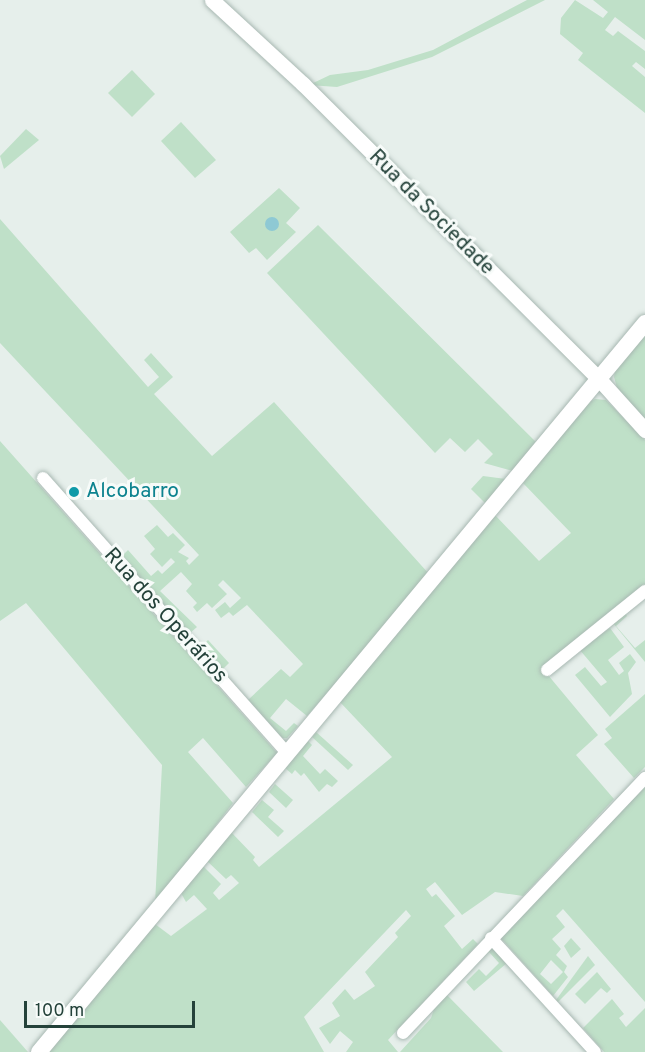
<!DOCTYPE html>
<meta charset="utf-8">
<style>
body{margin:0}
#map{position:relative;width:645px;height:1052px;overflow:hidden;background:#e6efeb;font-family:Overpass,sans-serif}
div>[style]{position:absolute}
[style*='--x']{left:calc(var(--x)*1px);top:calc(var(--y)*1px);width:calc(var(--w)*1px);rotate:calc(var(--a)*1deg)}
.green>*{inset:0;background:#bfe0c8}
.water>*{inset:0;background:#8ec9d4}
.round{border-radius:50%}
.roads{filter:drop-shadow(0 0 2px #a8b8b2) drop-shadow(0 0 2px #a8b8b2)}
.minor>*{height:12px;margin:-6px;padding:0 6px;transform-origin:6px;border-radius:6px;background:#fff}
.tertiary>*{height:15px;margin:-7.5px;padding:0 7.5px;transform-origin:7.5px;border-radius:7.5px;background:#fff}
.secondary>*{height:16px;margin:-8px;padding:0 8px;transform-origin:8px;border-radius:8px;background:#fff}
.dots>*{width:16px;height:16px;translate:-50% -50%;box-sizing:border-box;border:3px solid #f7fbf9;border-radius:50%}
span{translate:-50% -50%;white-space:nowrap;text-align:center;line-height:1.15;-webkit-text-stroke:6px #f7fbf9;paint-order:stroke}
.street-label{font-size:21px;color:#24423a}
.culture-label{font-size:21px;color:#0d838f}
.left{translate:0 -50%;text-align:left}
.scale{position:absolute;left:24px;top:1001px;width:171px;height:27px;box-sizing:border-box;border:3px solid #24423a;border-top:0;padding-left:8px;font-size:18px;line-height:21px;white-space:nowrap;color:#24423a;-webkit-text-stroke:4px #f7fbf9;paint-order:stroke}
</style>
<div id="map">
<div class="green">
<i style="clip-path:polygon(527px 0,545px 0,432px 57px,337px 87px,309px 85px,330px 75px,368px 70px,433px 50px)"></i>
<i style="clip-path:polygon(575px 0,603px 18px,608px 12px,593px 0,645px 0,645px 40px,615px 17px,605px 30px,613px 36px,618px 31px,645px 51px,645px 69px,636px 62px,632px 66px,645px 77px,645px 113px,578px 60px,583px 53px,560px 34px,561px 18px)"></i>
<i style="clip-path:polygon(132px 70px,155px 94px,132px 117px,108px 93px)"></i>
<i style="clip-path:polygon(181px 122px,216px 160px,195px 178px,161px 141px)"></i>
<i style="clip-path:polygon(26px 129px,39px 140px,4px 169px,0 156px)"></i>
<i style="clip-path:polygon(279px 188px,300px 208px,286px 223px,296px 232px,267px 260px,256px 248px,249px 253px,230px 232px)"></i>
<i style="clip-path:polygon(0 219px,148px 387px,159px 377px,144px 360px,151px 353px,173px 377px,154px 394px,212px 456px,274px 402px,430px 575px,307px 716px,286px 699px,270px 718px,286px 731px,294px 723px,298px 726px,287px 738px,282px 738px,248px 700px,281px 669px,290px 677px,303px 664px,247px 605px,233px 616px,229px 612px,221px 618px,215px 610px,225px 602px,230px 608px,241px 598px,223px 580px,218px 585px,227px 594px,212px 608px,207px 603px,197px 612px,193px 607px,197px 603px,186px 591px,192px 584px,181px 572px,160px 591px,197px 627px,189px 634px,121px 557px,128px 550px,151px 576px,158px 570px,162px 574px,175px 562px,171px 558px,162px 567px,150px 554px,155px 549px,144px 536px,157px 525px,168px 537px,173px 533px,185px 545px,178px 552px,189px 558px,186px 561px,189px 565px,199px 555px,0 343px)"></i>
<i style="clip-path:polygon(318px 225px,537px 443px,513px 471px,484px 463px,493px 454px,478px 439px,465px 452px,450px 438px,435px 453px,267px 273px)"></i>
<i style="clip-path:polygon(645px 331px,645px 422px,617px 388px,614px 377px,616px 365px)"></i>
<i style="clip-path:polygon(595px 399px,606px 400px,645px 440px,645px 586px,548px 675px,598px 735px,576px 755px,614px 799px,523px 896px,495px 892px,462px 915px,435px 882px,426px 889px,432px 897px,436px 894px,455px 916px,444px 926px,462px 949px,473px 939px,478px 944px,388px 1040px,398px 1052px,346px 1052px,353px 1042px,340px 1031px,330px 1044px,319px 1028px,340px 1016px,332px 1003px,345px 989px,354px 1000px,375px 986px,365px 972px,398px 937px,395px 933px,411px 916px,406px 910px,304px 1017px,324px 1052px,49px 1052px,155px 924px,171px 936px,207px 909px,194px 895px,186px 902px,181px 893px,203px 866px,221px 884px,213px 893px,219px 900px,239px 883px,231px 875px,226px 879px,207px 861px,231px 832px,255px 857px,253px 860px,259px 867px,392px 757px,339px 701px,494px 514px,539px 561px,571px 533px,523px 483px,585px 404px)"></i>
<i style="clip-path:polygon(0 441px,277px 753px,246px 787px,203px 738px,188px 752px,233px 803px,155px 904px,162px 765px,26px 603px,0 621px)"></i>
<i style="clip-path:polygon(483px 476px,506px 479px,486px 504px,471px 489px)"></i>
<i style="clip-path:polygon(625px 613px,627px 616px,616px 626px,635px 648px,645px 640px,645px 662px,613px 623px)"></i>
<i style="clip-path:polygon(610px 628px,624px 647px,608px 660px,619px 675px,624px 671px,619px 663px,630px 654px,636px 662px,628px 673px,632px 694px,610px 717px,575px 675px,585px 667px,601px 686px,607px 682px,579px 649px)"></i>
<i style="clip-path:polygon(208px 640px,229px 663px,222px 670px,201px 647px)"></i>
<i style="clip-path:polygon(645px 694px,645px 767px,634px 778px,604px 744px,612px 738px,605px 729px)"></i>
<i style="clip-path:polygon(316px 732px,353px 765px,348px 770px,312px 737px)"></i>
<i style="clip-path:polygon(308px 741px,312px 745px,303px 756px,320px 774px,325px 769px,338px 781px,332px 787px,327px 784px,319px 792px,304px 773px,301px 776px,295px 770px,292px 774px,285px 768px)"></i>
<i style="clip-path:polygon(275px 784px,293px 800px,286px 808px,269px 792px)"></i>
<i style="clip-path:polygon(evenodd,645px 787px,645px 1002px,563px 909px,556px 916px,565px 927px,552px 939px,561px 949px,556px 955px,567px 966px,564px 972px,568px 977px,553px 996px,500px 937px,645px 787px,551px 960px,563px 972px,551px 984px,540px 974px,551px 960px)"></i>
<i style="clip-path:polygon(262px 800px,274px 810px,268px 817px,284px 831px,278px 837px,252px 812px)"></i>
<i style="clip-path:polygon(571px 938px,581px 949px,571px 958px,564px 946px)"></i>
<i style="clip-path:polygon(492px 946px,507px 963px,474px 991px,466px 982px,479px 969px,486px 976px,499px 963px,489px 952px,474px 964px)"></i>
<i style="clip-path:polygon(588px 956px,595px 965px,558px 1002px,556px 1000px)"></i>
<i style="clip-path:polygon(597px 972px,611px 989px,607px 993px,601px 988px,585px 1004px,575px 994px)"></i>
<i style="clip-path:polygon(446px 994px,503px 1052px,400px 1052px,431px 1018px,436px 1003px)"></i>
<i style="clip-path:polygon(612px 999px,624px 1014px,619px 1018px,626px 1027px,645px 1008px,645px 1052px,604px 1052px,583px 1028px)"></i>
<i style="clip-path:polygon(0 1020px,28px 1052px,0 1052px)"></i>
</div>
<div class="water">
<i class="round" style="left:265px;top:217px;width:14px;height:14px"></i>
</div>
<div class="roads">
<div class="minor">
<i style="--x:43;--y:478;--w:369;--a:48.4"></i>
<i style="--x:547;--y:670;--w:126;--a:-38.9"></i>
<i style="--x:491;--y:938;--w:154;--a:47.6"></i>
<i style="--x:403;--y:1033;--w:352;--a:-46.5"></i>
</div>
<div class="tertiary">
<i style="--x:212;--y:0;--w:124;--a:42.7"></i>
<i style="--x:303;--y:84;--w:418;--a:44.9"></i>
<i style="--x:599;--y:379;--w:69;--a:48"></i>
</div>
<div class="secondary">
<i style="--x:39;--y:1052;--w:948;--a:-50.26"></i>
</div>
</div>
<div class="dots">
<i style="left:74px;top:492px;background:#0f9aa8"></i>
</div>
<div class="street-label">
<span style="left:431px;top:213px;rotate:45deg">Rua da Sociedade</span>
<span style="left:165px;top:616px;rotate:48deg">Rua dos Operários</span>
</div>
<div class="culture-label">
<span class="left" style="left:86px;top:492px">Alcobarro</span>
</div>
<div class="scale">100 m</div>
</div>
